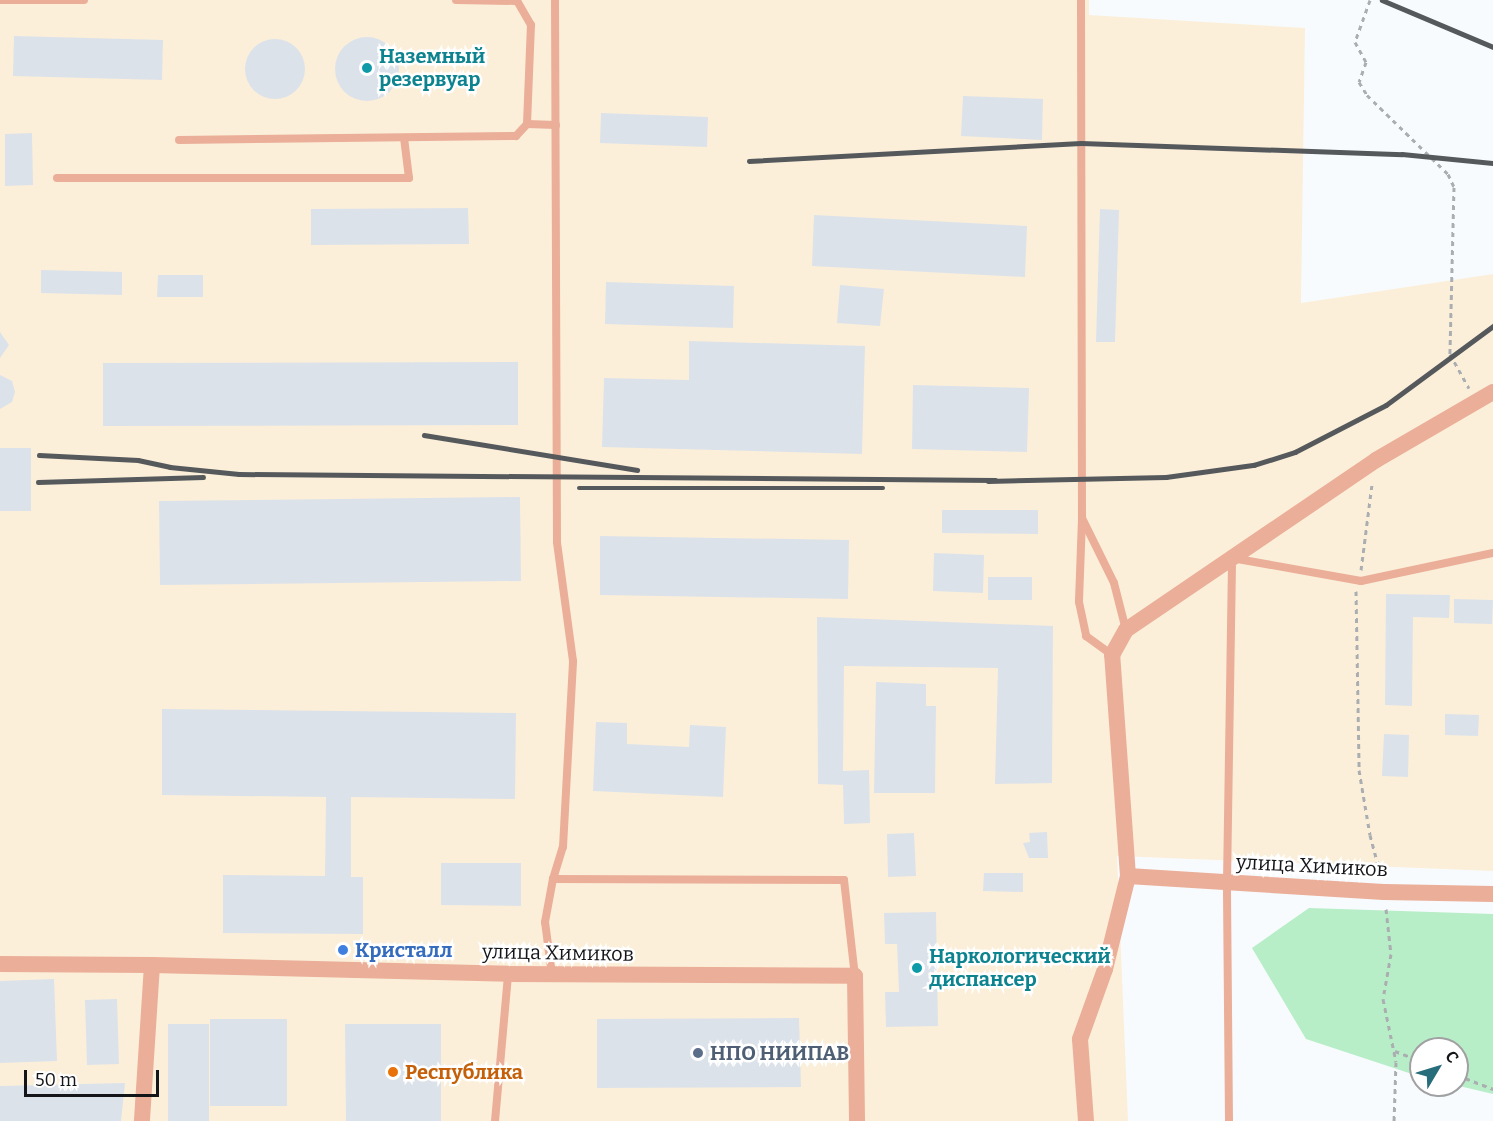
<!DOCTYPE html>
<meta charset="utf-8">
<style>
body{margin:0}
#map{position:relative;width:1493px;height:1121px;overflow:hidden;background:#f8fbfe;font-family:Bitter,serif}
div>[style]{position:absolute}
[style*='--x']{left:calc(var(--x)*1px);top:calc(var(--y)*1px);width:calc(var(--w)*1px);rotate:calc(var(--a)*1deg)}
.industrial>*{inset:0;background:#fbefda}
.green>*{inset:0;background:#b7eec7}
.building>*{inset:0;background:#dce2ea}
.round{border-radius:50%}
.path>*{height:3px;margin-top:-1.5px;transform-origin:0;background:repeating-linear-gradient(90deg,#abaeb1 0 4.5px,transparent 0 9px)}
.lane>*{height:8px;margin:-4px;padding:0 4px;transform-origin:4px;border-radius:4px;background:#ebae98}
.street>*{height:16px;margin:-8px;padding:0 8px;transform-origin:8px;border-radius:8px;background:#ebae98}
.rail>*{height:4.5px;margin:-2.25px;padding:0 2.25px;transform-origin:2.25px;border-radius:2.25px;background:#56595c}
.dots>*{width:16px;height:16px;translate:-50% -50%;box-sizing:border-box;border:3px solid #fff;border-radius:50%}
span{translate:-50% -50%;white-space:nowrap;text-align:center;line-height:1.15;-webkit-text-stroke:5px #fff;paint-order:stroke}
.culture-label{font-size:20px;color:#0d838f;font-weight:700}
.left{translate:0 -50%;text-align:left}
.street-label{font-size:20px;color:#131518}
.shop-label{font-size:20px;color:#366cbe;font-weight:700}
.service-label{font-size:20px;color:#4e5e75;font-weight:700}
.food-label{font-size:20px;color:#c56008;font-weight:700}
.north{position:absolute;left:1409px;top:1037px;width:60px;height:60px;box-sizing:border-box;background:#fff;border:2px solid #a1a1a3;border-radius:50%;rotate:52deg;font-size:16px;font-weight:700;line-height:24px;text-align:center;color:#131518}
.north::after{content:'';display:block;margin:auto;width:21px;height:27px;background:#276d7b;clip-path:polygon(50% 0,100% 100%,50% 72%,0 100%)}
.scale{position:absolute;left:24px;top:1070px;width:135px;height:27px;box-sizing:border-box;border:3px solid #131518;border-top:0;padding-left:8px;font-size:18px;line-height:21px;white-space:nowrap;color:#131518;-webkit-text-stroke:4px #fff;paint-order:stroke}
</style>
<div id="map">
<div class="industrial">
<i style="clip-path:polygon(0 0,1089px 0,1089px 15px,1305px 28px,1301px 303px,1493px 274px,1493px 871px,1117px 856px,1128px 1121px,0 1121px)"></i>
</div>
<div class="green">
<i style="clip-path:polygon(1309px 908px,1493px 914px,1493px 1094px,1455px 1085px,1457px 1049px,1421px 1049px,1421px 1077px,1306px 1039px,1252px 948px)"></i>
</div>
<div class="building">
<i style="clip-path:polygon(14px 36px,163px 40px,162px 80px,13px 76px)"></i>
<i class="round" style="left:335px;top:37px;width:64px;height:64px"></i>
<i class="round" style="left:245px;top:39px;width:60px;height:60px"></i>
<i style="clip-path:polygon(963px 96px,1043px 99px,1042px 140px,961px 136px)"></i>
<i style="clip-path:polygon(601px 113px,708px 117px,707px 147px,600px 143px)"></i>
<i style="clip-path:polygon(32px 133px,33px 185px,5px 186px,5px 134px)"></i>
<i style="clip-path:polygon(468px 208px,469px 244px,311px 245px,311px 209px)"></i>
<i style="clip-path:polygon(1100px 209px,1119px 210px,1115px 342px,1096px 342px)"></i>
<i style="clip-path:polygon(814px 215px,1027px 226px,1025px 277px,812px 266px)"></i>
<i style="clip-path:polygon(41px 270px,122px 272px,122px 295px,41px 293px)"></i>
<i style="clip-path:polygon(158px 275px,203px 275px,203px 297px,157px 297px)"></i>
<i style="clip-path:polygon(606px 282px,734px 286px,733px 328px,605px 324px)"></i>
<i style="clip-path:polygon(840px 285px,884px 289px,880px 326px,837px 323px)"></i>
<i style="clip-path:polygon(0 332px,9px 345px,0 358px)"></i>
<i style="clip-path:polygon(689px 341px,865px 346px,862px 454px,602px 447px,604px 378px,689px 380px)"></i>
<i style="clip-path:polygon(518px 362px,518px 425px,103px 426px,103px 363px)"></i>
<i style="clip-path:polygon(0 375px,12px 381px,15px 392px,12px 402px,0 409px)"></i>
<i style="clip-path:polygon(913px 385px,1029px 388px,1027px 452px,912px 449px)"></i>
<i style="clip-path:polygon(0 448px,31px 448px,31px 511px,0 511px)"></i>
<i style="clip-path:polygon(520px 497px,521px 581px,160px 585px,159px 501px)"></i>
<i style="clip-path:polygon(942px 510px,1038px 510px,1038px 534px,942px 533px)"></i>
<i style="clip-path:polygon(600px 536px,849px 540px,848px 599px,600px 595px)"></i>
<i style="clip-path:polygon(934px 553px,984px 555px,983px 593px,933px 591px)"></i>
<i style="clip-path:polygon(988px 577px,1032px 577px,1032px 600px,988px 600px)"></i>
<i style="clip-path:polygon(1386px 594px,1450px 595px,1449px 618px,1413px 617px,1412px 706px,1385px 705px)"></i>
<i style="clip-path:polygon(1454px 599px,1493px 600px,1492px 624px,1454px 623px)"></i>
<i style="clip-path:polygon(817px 617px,1053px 626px,1052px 783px,995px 784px,998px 668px,844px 666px,843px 771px,869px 770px,870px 823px,844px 824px,843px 785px,818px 784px)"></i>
<i style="clip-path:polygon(876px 682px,926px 684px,926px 706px,936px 706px,935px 793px,874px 793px)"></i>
<i style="clip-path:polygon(162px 709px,516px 713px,515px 799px,351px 797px,351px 877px,363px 877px,363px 934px,223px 933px,223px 875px,325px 876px,326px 797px,162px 795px)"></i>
<i style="clip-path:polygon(1445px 714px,1479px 715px,1478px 736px,1445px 735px)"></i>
<i style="clip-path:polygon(596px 722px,627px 723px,627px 744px,689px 747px,690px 725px,726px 727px,723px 797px,593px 791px)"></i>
<i style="clip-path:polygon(1384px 734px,1409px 735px,1408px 777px,1382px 776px)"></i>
<i style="clip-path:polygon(1047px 832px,1048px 858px,1029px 858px,1023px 843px,1030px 842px,1029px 833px)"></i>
<i style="clip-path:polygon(914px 833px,916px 876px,888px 877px,887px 834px)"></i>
<i style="clip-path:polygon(441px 863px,521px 863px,521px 906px,441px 905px)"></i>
<i style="clip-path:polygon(984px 873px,1023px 873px,1023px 892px,983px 891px)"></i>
<i style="clip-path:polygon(936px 912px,938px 1026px,886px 1027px,885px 992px,899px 992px,897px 944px,885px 944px,884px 913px)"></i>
<i style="clip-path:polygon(54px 979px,57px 1061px,0 1063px,0 981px)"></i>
<i style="clip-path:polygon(117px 999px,119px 1064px,87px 1065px,85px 1000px)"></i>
<i style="clip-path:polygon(799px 1018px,801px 1087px,597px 1088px,597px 1019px)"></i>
<i style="clip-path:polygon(210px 1019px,287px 1019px,287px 1106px,210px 1106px)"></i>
<i style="clip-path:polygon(168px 1024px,209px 1024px,209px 1121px,168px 1121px)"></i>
<i style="clip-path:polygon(345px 1024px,441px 1024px,441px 1121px,346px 1121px)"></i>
<i style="clip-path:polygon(125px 1083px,121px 1121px,0 1121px,0 1086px)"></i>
</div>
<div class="path">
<i style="--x:1370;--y:0;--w:45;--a:109.7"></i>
<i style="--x:1355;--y:42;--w:23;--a:61"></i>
<i style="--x:1366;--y:62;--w:21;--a:109"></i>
<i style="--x:1359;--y:82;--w:15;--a:58"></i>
<i style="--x:1367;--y:95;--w:113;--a:44.3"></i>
<i style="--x:1448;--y:174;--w:14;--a:65"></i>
<i style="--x:1454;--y:187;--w:167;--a:91.4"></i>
<i style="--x:1450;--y:354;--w:39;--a:61"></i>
<i style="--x:1361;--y:570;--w:87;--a:-82.7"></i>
<i style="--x:1356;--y:591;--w:179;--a:89"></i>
<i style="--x:1359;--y:770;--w:66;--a:80.4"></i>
<i style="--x:1370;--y:835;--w:42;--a:75"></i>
<i style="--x:1386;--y:909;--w:45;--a:83.7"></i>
<i style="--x:1391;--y:954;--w:46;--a:100.1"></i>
<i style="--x:1383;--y:999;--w:64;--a:78.3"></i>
<i style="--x:1396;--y:1062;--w:59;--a:91.9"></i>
<i style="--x:1395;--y:1051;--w:28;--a:21"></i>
<i style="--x:1457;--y:1075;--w:39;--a:21"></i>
</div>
<div class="lane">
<i style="--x:0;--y:0;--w:84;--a:0"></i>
<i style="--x:1081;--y:0;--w:518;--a:89.89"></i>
<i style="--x:1082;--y:518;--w:72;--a:63.8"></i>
<i style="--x:1114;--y:583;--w:49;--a:75.7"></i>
<i style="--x:527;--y:124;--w:29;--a:2"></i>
<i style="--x:179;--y:140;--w:337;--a:-0.7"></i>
<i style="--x:516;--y:136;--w:16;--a:-47"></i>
<i style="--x:527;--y:124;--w:99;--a:-87.7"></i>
<i style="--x:531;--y:25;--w:28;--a:-120"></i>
<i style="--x:517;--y:1;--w:61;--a:-179.1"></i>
<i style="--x:57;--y:178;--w:352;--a:0"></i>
<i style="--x:409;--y:178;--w:40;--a:-97.1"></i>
<i style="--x:1082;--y:519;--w:83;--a:92.1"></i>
<i style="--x:1079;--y:602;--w:35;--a:78"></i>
<i style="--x:1086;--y:636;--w:32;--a:36"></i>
<i style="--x:553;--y:879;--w:34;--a:-73"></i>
<i style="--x:563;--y:847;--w:186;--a:-86.9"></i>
<i style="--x:573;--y:661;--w:120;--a:-97.7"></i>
<i style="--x:557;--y:542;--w:542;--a:-90.21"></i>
<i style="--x:552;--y:975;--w:53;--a:-97.5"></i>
<i style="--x:545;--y:922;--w:44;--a:-79.5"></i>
<i style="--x:553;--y:879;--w:291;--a:0.2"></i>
<i style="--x:844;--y:880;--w:97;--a:83.5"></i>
<i style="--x:495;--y:1121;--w:148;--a:-84.9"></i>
<i style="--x:1229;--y:1121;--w:239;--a:-90.5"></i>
<i style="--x:1227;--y:882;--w:324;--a:-89.1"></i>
<i style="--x:1232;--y:558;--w:131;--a:10.1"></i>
<i style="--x:1361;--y:581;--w:135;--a:-12"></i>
</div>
<div class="street">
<i style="--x:1128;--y:876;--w:256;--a:3.6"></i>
<i style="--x:1384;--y:892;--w:109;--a:1.1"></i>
<i style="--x:0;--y:964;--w:152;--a:0.4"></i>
<i style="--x:152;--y:965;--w:156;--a:93.7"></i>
<i style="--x:152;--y:965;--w:356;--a:1.4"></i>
<i style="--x:508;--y:974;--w:347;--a:0.3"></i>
<i style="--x:855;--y:976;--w:145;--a:89.2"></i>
<i style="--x:1086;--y:1121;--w:82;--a:-94.2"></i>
<i style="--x:1080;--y:1039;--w:74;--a:-70.3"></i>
<i style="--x:1105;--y:969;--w:96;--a:-76.1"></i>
<i style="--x:1128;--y:876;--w:222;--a:-94.1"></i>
<i style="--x:1112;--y:655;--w:29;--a:-61"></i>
<i style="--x:1126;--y:630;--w:302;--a:-34.2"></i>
<i style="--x:1376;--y:460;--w:135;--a:-30.2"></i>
</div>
<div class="rail">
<i style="--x:1382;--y:0;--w:121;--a:22.9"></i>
<i style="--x:749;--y:161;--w:332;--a:-3.1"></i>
<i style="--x:1081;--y:143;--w:321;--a:2"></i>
<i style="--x:1402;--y:154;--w:91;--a:5.6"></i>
<i style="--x:424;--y:435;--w:216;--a:9.3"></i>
<i style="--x:39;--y:455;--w:99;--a:2.9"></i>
<i style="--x:138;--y:460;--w:33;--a:12"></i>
<i style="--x:170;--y:467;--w:69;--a:5.8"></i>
<i style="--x:239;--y:474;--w:756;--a:0.45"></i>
<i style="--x:988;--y:481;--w:178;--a:-1.3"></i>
<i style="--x:1166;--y:477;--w:89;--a:-7.8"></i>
<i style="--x:1254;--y:465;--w:43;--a:-17.6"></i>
<i style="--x:1295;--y:452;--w:102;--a:-27.3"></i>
<i style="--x:1386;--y:405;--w:133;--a:-36.4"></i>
<i style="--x:38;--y:482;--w:165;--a:-1.7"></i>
<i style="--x:579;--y:488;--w:304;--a:0"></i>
</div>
<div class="dots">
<i style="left:367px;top:68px;background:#0f9aa8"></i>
<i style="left:343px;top:950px;background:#3f7fe0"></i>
<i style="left:917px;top:968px;background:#0f9aa8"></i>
<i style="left:698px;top:1053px;background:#5c6f8a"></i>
<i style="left:393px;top:1072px;background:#e8710a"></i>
</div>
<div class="culture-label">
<span class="left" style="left:379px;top:68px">Наземный<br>резервуар</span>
<span class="left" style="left:929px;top:968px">Наркологический<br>диспансер</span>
</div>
<div class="street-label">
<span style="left:1312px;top:866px;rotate:3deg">улица Химиков</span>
<span style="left:558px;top:953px;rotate:1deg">улица Химиков</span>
</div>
<div class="shop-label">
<span class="left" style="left:355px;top:950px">Кристалл</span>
</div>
<div class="service-label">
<span class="left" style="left:710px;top:1053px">НПО НИИПАВ</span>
</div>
<div class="food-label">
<span class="left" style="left:405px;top:1072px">Республика</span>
</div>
<div class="north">С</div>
<div class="scale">50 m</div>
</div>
